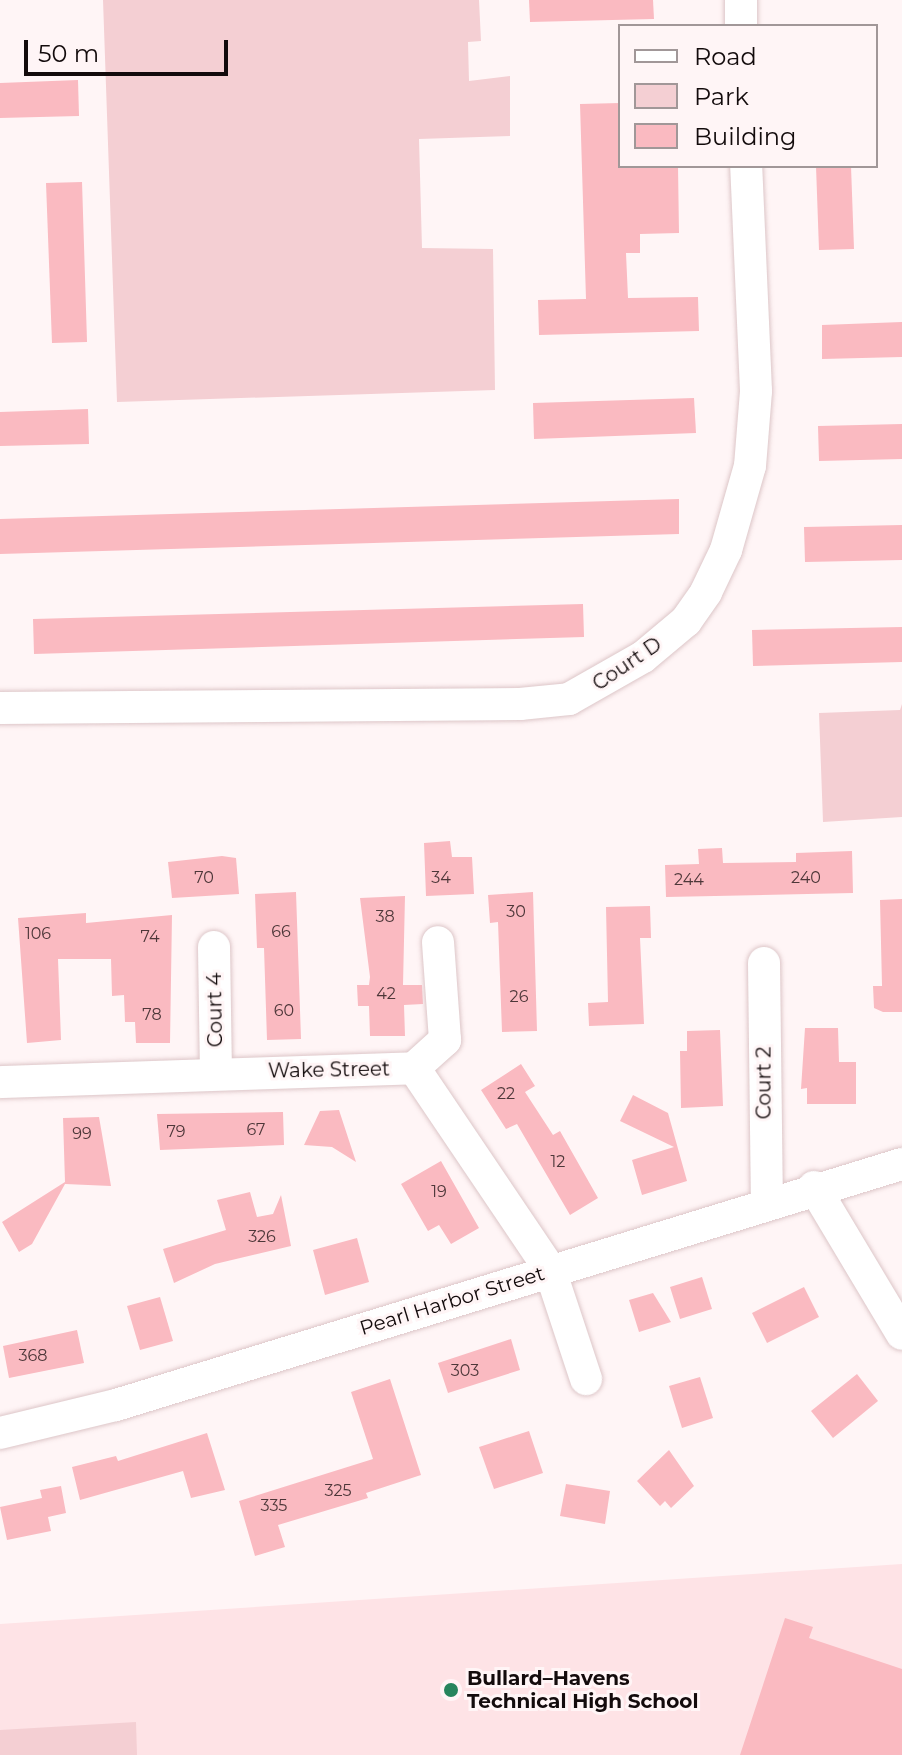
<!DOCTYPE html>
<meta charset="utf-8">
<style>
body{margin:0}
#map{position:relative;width:902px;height:1755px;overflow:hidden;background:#fff5f6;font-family:Montserrat,sans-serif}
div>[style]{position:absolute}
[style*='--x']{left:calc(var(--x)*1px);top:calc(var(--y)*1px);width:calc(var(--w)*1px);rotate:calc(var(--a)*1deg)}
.built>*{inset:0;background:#fee3e6}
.green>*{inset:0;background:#f4cfd3}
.building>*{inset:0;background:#fabac1}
.roads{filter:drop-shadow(0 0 2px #ddc6c8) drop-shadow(0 0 2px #ddc6c8)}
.minor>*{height:32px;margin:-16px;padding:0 16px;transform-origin:16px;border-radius:16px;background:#fff}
.dots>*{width:22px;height:22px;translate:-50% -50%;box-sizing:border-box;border:4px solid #fff5f6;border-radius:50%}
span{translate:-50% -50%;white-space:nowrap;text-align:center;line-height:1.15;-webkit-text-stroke:6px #fff5f6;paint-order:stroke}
.number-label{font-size:16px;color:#4d3739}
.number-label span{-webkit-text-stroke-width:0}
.street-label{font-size:20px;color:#130b0c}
.poi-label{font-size:20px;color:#130b0c;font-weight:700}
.left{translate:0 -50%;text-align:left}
.legend{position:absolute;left:618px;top:24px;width:260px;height:144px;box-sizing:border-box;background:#fff5f6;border:2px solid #a19798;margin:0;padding:10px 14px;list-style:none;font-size:24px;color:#130b0c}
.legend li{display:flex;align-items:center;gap:16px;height:40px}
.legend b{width:40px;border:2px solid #a19798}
.scale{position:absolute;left:24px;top:40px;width:204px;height:36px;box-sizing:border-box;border:4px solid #130b0c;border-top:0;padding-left:10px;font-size:24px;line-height:28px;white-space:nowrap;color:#130b0c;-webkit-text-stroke:6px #fff5f6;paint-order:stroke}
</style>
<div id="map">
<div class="built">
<i style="clip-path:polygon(902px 1564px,902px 1755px,0 1755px,0 1624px)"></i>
</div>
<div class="green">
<i style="clip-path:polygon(103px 0,479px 0,481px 41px,468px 42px,469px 81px,510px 76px,510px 136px,419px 139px,422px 248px,493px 249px,495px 390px,117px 402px)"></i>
<i style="clip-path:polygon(902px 704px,902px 817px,823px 822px,819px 713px,900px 710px)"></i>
<i style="clip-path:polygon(136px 1722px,137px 1755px,0 1755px,0 1730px)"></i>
</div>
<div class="building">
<i style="clip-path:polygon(529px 0,653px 0,654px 19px,530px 22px)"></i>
<i style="clip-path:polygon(78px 80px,79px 116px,0 118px,0 83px)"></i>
<i style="clip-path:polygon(620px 103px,620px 166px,678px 166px,679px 233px,640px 234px,640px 253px,626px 253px,628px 298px,698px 297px,699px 331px,539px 335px,538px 300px,586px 299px,580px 104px)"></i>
<i style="clip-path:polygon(816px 166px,851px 166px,854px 249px,819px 250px)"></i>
<i style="clip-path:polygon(82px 182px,87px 342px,52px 343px,46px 183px)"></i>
<i style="clip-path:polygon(902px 322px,902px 357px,822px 359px,822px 325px)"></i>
<i style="clip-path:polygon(694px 398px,696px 433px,534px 439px,533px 403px)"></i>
<i style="clip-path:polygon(88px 409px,89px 444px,0 446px,0 412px)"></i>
<i style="clip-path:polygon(902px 424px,902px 459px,819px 461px,818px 426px)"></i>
<i style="clip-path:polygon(679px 499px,679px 534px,0 554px,0 519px)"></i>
<i style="clip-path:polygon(902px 525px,902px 560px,805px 562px,804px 527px)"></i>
<i style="clip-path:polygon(583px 604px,584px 637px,34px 654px,33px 619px)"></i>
<i style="clip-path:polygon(902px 627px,902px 662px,753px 666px,752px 630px)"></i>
<i style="clip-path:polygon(450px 841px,452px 857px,472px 857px,474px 894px,426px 896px,424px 843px)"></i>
<i style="clip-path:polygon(722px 848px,723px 863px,796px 862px,796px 853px,852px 851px,853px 893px,666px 897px,665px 865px,699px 864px,698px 849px)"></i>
<i style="clip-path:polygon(222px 856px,236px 858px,239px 894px,172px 898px,168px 862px)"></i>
<i style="clip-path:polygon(296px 892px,301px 1039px,267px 1040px,264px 948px,257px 948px,255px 894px)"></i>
<i style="clip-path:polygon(533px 892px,537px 1031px,502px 1032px,498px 922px,490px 923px,488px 895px)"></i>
<i style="clip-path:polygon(405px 896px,403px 985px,422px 985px,423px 1004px,404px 1005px,405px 1036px,370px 1036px,369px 1006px,358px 1006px,357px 985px,369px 985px,370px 977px,360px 898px)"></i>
<i style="clip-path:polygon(902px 899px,902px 1012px,883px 1012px,874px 1008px,873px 986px,882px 986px,880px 900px)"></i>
<i style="clip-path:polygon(650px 906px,651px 938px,640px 938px,644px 1024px,589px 1026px,588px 1003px,608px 1002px,606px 907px)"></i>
<i style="clip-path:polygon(86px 913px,86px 923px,172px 915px,170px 1043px,136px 1043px,135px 1022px,125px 1022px,124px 995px,112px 996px,111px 959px,58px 959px,61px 1040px,27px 1043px,18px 918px)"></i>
<i style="clip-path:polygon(805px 1028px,838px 1028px,839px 1062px,856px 1062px,856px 1104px,807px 1104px,807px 1088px,801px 1089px)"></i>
<i style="clip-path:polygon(720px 1030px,723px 1106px,681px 1108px,680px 1051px,687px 1051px,687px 1031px)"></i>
<i style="clip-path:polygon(521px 1064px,535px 1086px,525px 1092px,553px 1135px,560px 1131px,598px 1198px,570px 1215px,517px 1124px,506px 1129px,481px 1090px)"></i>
<i style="clip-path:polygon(633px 1095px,668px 1113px,687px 1181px,642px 1195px,632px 1160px,674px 1147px,620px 1121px)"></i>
<i style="clip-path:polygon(339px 1110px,356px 1162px,332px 1147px,304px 1145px,320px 1111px)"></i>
<i style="clip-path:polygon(283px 1112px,284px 1145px,160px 1150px,157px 1114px)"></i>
<i style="clip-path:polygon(99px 1117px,111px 1186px,65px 1184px,32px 1244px,19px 1252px,2px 1222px,65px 1182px,63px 1118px)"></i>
<i style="clip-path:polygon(441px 1161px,479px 1228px,451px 1244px,439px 1225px,428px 1231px,401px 1184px)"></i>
<i style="clip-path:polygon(250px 1192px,257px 1217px,273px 1214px,281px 1195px,291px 1246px,215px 1264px,174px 1283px,163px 1249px,226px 1230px,217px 1200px)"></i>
<i style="clip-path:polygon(357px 1238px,369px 1282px,325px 1295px,313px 1250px)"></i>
<i style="clip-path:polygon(702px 1277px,712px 1309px,680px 1319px,670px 1287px)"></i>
<i style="clip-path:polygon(804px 1287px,819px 1317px,767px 1343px,752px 1313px)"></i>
<i style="clip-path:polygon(653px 1293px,671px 1322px,639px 1332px,629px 1300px)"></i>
<i style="clip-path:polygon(160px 1297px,173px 1341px,140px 1350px,127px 1306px)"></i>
<i style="clip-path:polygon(77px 1330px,84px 1363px,9px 1378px,3px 1346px)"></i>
<i style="clip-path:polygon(511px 1339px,520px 1370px,448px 1393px,438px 1363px)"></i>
<i style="clip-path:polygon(857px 1374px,878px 1401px,833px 1438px,811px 1411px)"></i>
<i style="clip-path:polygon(700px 1377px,713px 1418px,682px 1428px,669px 1386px)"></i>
<i style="clip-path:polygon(390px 1379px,421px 1475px,366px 1493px,368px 1498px,278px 1525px,285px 1547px,255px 1556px,239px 1501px,373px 1459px,351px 1392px)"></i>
<i style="clip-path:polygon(529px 1431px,543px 1473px,494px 1489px,479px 1447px)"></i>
<i style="clip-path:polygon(207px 1433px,225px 1490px,191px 1498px,183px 1471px,80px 1500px,72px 1467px,116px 1456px,118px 1461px)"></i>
<i style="clip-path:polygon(669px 1450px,694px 1486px,671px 1508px,665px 1501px,660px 1506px,637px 1481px)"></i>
<i style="clip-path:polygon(566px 1484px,610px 1491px,605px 1524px,560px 1516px)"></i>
<i style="clip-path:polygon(61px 1486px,66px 1513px,48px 1517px,51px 1531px,7px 1540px,0 1507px,42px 1498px,40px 1490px)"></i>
<i style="clip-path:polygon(785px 1618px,813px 1627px,809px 1638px,902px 1669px,902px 1755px,740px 1755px)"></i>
</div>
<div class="roads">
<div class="minor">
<i style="--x:741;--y:0;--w:26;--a:90"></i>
<i style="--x:0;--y:708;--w:520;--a:-0.44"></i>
<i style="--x:520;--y:704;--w:49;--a:-5.8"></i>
<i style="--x:569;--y:699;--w:85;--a:-29.6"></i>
<i style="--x:643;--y:657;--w:56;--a:-39.9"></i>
<i style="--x:686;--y:621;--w:35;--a:-55"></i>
<i style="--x:706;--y:592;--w:47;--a:-64.5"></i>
<i style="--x:726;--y:550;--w:87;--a:-74.1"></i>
<i style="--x:750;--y:466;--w:75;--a:-85.4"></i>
<i style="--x:756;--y:391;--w:225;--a:-92.5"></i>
<i style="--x:214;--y:947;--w:126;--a:89.1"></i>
<i style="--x:764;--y:963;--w:239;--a:89.3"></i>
<i style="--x:414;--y:1068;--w:42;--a:-42.1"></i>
<i style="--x:445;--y:1040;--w:98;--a:-94.1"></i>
<i style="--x:0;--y:1082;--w:414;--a:-1.9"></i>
<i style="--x:414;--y:1068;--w:244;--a:56"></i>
<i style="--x:550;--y:1270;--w:115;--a:71.7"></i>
<i style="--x:814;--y:1187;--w:171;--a:59.1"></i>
<i style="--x:0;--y:1433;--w:119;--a:-13.6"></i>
<i style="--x:116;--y:1405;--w:822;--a:-17.05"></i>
</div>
</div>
<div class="dots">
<i style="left:451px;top:1690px;background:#26855d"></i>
</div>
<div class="number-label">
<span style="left:204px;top:878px">70</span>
<span style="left:441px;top:878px">34</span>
<span style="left:806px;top:878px">240</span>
<span style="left:689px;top:880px">244</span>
<span style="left:516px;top:912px">30</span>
<span style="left:385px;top:917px">38</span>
<span style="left:281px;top:932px">66</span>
<span style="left:38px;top:934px">106</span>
<span style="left:150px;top:937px">74</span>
<span style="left:386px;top:994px">42</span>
<span style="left:519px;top:997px">26</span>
<span style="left:284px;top:1011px">60</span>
<span style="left:152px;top:1015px">78</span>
<span style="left:506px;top:1094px">22</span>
<span style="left:256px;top:1130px">67</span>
<span style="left:176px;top:1132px">79</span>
<span style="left:82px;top:1134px">99</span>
<span style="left:558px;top:1162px">12</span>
<span style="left:439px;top:1192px">19</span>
<span style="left:262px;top:1237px">326</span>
<span style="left:33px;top:1356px">368</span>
<span style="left:465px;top:1371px">303</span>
<span style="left:338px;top:1491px">325</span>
<span style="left:274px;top:1506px">335</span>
</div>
<div class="street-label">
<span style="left:627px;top:664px;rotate:-34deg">Court D</span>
<span style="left:215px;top:1010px;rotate:-91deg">Court 4</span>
<span style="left:329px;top:1070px;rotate:-1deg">Wake Street</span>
<span style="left:764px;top:1083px;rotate:-90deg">Court 2</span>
<span style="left:452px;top:1301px;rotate:-17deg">Pearl Harbor Street</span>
</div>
<div class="poi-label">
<span class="left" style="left:467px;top:1690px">Bullard–Havens<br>Technical High School</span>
</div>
<ul class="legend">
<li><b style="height:10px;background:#fff"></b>Road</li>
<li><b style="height:22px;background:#f4cfd3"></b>Park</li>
<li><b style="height:22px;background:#fabac1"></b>Building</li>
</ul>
<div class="scale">50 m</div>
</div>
